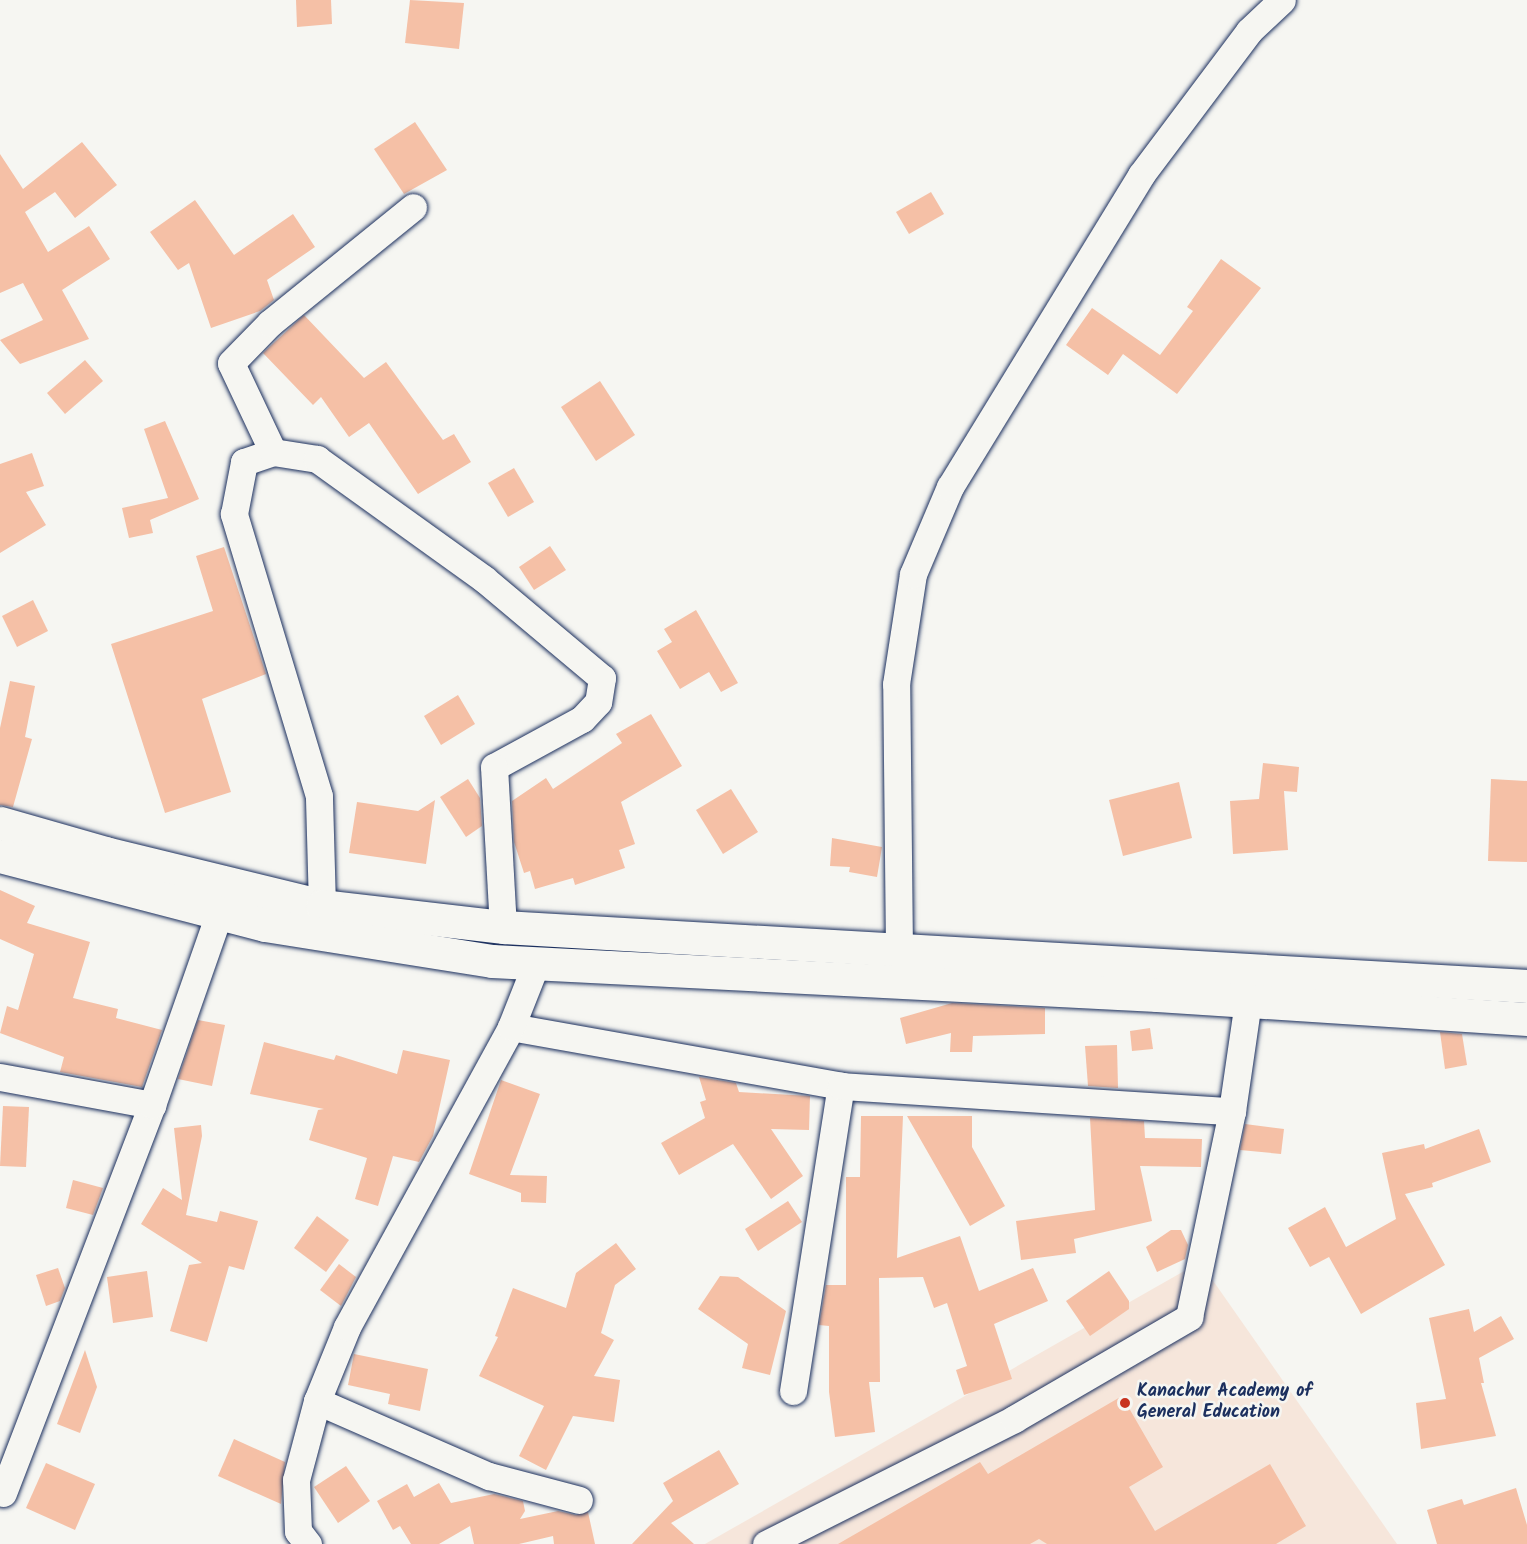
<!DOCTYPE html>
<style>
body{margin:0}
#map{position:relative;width:1527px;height:1544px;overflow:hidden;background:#f6f6f2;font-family:Kalam,sans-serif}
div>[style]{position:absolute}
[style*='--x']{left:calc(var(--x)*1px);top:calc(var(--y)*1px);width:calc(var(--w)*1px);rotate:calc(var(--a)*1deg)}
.built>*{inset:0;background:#f6e6db}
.building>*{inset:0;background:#f5c0a6}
.roads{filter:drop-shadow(0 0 2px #1b2f5e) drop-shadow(0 0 2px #1b2f5e)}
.minor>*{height:27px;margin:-13.5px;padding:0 13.5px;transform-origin:13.5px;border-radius:13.5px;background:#f6f6f2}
.secondary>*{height:33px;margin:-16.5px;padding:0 16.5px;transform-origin:16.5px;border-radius:16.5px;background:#f6f6f2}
.dots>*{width:16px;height:16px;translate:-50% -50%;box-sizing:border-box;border:3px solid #f6f6f2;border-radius:50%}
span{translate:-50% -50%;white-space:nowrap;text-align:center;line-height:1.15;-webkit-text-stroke:5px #f6f6f2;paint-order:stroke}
.poi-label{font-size:18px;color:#1b2f5e;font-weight:700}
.left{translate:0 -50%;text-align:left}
</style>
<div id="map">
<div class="built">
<i style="clip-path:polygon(1200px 1262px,1397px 1544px,705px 1544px)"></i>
</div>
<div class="building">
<i style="clip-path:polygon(296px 0,331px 0,332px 24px,297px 27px)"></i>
<i style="clip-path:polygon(410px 0,464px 3px,459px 49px,405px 43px)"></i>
<i style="clip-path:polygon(415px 122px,447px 170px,404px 194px,374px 149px)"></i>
<i style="clip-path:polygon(82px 142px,117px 185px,75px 218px,55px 192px,25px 212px,48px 252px,89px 226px,110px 259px,62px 290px,89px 339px,20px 364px,0 340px,43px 320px,23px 283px,0 293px,0 154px,23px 189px)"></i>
<i style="clip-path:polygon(931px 192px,944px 214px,909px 234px,896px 212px)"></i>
<i style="clip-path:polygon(195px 200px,234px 255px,293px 214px,315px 247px,267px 280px,274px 300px,260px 311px,211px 328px,189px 263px,178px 270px,150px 232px)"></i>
<i style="clip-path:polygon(1221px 259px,1261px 288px,1177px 394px,1123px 354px,1108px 375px,1066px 345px,1092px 308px,1160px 355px,1193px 311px,1187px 307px)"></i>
<i style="clip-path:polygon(304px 315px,364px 378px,386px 362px,443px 440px,454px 434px,471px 462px,418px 494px,369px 423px,349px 437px,321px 397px,313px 405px,263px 353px)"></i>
<i style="clip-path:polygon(85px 360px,103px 381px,65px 414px,47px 393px)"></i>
<i style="clip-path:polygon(600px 381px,635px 435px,596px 461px,561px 407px)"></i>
<i style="clip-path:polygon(165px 421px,199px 499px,150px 520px,153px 533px,129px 538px,122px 508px,168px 498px,144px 429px)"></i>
<i style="clip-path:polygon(32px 453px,44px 486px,26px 492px,46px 525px,0 553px,0 464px)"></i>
<i style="clip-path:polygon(514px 468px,534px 502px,508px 517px,488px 483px)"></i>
<i style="clip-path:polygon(550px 546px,566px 570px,534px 590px,519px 567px)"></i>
<i style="clip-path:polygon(224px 547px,266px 674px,202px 699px,231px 792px,165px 813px,111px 644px,213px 611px,196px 556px)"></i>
<i style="clip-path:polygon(33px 600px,48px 631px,17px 647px,2px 616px)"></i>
<i style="clip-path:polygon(696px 610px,738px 683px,721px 692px,709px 672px,680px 689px,657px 651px,672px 642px,664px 629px)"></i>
<i style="clip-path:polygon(10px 681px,35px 686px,25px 737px,32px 739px,13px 807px,0 805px,0 728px)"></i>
<i style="clip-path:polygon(458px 695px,475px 724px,441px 745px,424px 716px)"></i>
<i style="clip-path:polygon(651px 714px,682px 766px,621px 802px,635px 844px,619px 850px,625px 868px,575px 885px,573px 878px,535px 889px,530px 871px,524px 873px,514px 842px,512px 801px,546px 778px,553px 789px,622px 743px,616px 734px)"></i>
<i style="clip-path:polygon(1263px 763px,1299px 767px,1297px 792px,1284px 791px,1288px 850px,1233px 854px,1230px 801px,1259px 799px)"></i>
<i style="clip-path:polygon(468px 779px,480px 798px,482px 826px,466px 837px,440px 797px)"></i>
<i style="clip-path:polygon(1491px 779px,1527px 781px,1527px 862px,1488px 861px)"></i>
<i style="clip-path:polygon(1179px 782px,1192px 838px,1123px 856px,1109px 800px)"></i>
<i style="clip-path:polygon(731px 789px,758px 832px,723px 854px,696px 810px)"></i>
<i style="clip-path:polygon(435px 800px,426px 864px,349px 853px,357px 802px,418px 811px)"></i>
<i style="clip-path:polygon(832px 838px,882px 847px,877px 877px,849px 872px,850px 867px,830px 866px)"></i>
<i style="clip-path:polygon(0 890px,35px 906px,27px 923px,90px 942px,73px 998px,118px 1009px,116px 1018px,162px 1030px,142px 1087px,60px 1072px,64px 1057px,0 1033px,7px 1006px,18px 1010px,34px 954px,0 939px)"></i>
<i style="clip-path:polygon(952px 1003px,1045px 1008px,1045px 1034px,973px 1036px,972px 1052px,950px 1052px,951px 1033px,906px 1044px,900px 1018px)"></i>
<i style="clip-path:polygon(198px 1020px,225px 1025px,212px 1086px,178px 1079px)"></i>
<i style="clip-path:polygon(1150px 1028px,1153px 1049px,1132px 1051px,1130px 1031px)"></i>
<i style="clip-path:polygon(1440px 1032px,1462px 1034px,1467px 1065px,1445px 1069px)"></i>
<i style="clip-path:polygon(264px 1042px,334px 1060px,336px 1055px,397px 1074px,403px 1050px,450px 1060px,433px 1136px,419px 1162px,393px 1156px,378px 1206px,355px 1199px,367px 1158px,309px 1140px,318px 1110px,324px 1109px,250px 1094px)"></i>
<i style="clip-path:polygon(1117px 1045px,1118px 1088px,1088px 1086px,1085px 1046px)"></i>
<i style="clip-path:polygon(699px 1077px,736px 1083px,739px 1092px,810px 1096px,809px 1130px,771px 1129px,803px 1176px,771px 1199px,733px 1144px,679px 1175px,661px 1143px,705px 1118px,700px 1102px,706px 1100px)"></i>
<i style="clip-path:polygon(501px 1080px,540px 1094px,510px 1175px,547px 1176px,546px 1203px,521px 1202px,521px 1193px,469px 1174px)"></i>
<i style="clip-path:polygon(3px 1106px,29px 1107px,26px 1167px,0 1166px)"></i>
<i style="clip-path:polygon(861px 1116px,903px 1116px,897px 1258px,960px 1236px,979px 1291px,1033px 1268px,1048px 1301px,994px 1324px,1012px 1379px,964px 1395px,956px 1370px,967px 1366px,947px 1303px,934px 1308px,923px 1277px,879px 1278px,880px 1382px,869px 1382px,875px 1432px,835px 1437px,829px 1392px,829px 1326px,819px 1325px,826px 1285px,846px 1285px,846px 1177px,860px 1177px)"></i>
<i style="clip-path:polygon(907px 1116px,972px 1116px,972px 1147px,1005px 1206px,970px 1226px)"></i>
<i style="clip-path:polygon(1090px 1118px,1144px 1121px,1145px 1138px,1202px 1139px,1201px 1167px,1140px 1166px,1152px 1221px,1074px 1239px,1076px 1253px,1021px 1260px,1016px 1221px,1095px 1210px)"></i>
<i style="clip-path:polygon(1245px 1124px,1284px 1129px,1281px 1154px,1240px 1150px)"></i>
<i style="clip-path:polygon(201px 1125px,202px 1136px,186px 1215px,217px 1222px,220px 1211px,258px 1221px,244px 1270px,229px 1266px,207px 1342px,170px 1331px,189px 1265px,202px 1263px,141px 1224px,163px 1188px,182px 1200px,174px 1128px)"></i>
<i style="clip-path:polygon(1479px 1129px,1491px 1162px,1432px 1183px,1433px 1187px,1405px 1194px,1445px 1265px,1361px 1314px,1329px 1257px,1310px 1267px,1288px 1228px,1325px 1207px,1346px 1247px,1396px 1219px,1382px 1153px,1424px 1144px,1425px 1149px)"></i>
<i style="clip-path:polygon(73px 1180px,103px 1188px,93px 1215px,66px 1208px)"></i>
<i style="clip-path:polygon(788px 1201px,802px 1222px,758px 1251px,745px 1229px)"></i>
<i style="clip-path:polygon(317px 1216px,349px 1240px,326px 1272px,294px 1248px)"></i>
<i style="clip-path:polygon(1171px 1230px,1181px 1230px,1188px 1245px,1185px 1259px,1157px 1272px,1146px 1247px)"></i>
<i style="clip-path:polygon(616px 1243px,636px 1269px,615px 1285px,601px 1333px,614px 1340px,594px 1376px,620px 1380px,614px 1422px,573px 1416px,546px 1470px,519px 1456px,544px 1406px,479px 1376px,498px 1337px,495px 1336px,513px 1288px,566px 1308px,576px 1273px)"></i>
<i style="clip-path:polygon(339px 1264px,356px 1277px,341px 1306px,320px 1290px)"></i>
<i style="clip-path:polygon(58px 1268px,65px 1288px,60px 1301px,46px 1306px,36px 1275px)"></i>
<i style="clip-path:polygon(147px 1271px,153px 1317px,113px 1323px,107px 1277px)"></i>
<i style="clip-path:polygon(1109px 1271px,1129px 1301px,1129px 1309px,1090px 1336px,1066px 1301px)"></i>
<i style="clip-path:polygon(720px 1276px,738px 1277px,786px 1311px,770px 1375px,742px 1368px,748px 1344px,698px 1309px)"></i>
<i style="clip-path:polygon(1469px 1309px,1474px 1332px,1501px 1316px,1514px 1339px,1479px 1358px,1484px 1383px,1481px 1383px,1496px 1436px,1421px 1449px,1416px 1403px,1446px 1399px,1429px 1318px)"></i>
<i style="clip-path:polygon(85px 1350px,97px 1387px,80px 1433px,57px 1424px)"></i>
<i style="clip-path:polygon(354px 1354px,428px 1369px,420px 1411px,388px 1404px,390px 1394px,348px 1385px)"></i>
<i style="clip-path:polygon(1122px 1396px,1163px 1467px,1129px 1487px,1155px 1531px,1270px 1464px,1306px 1526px,1276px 1544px,1047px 1544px,1039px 1539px,1030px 1544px,838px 1544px,980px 1462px,988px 1474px)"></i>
<i style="clip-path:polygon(234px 1439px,285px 1462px,281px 1504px,218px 1476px)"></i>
<i style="clip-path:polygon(719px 1450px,739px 1484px,671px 1523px,694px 1544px,632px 1544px,673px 1501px,663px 1483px)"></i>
<i style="clip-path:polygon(46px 1463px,95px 1484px,75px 1530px,26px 1508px)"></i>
<i style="clip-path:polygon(346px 1466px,370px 1501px,338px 1523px,314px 1487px)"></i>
<i style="clip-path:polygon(439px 1483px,451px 1503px,494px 1494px,523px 1501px,525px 1511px,520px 1519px,558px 1511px,576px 1515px,588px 1512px,595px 1544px,554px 1544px,553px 1536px,519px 1544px,474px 1544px,470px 1526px,439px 1544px,411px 1544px,400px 1526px,393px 1530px,377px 1501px,407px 1484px,414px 1497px)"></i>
<i style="clip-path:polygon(1516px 1488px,1527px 1525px,1527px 1544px,1437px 1544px,1427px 1510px,1462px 1499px,1464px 1505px)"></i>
</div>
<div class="roads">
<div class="minor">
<i style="--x:273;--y:452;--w:98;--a:-115.3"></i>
<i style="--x:231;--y:363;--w:56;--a:-45.7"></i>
<i style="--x:270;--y:323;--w:184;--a:-39"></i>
<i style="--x:322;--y:906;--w:110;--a:-91.6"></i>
<i style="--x:319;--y:796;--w:295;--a:-106.8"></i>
<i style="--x:234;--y:514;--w:53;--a:-79.1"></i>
<i style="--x:244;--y:462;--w:31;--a:-19"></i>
<i style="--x:273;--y:452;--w:45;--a:9"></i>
<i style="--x:317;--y:459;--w:206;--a:35.7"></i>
<i style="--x:484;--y:579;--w:154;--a:40"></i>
<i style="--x:602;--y:678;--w:24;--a:99"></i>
<i style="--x:598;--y:702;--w:23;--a:133"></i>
<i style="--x:582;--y:719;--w:100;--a:151.4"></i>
<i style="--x:494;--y:767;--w:160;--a:86.8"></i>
<i style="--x:899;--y:951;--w:267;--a:-90.6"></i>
<i style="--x:896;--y:684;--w:111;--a:-81.2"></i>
<i style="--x:913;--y:574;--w:95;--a:-67"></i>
<i style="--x:950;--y:487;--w:366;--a:-58.5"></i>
<i style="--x:1141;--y:175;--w:180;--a:-53.1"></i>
<i style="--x:1249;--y:31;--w:45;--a:-43.2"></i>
<i style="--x:511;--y:1027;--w:335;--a:10.1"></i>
<i style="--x:0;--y:1077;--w:155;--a:10.4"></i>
<i style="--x:793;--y:1391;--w:309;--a:-81.1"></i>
<i style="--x:841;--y:1086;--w:392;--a:3.7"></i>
<i style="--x:317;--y:1401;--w:188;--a:23.6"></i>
<i style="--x:489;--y:1476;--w:93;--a:14.9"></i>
<i style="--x:3;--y:1493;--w:416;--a:-69"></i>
<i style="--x:152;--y:1105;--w:202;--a:-70.7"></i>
<i style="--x:308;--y:1544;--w:16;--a:-128"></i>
<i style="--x:298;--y:1531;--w:51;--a:-92.2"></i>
<i style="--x:296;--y:1480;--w:82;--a:-75.1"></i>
<i style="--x:317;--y:1401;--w:80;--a:-67.9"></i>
<i style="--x:347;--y:1327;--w:342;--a:-61.3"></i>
<i style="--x:511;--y:1027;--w:68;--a:-68.4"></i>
<i style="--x:766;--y:1544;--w:278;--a:-26.7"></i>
<i style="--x:1014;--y:1419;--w:203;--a:-30.2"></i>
<i style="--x:1189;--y:1317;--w:210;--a:-78.2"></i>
<i style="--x:1232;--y:1111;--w:111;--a:-81.7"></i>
</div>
<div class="secondary">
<i style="--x:0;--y:823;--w:109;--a:15.9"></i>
<i style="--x:105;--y:853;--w:223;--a:13.7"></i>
<i style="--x:322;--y:906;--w:182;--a:6.6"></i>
<i style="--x:503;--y:927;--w:1026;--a:3.3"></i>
<i style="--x:0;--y:856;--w:274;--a:14.6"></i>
<i style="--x:265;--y:925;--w:230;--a:9"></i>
<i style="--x:492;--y:961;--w:666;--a:2.93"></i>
<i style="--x:1157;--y:995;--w:371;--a:3.7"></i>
</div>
</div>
<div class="dots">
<i style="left:1125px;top:1403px;background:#c8321e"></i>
</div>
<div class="poi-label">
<span class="left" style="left:1137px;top:1403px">Kanachur Academy of<br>General Education</span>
</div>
</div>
